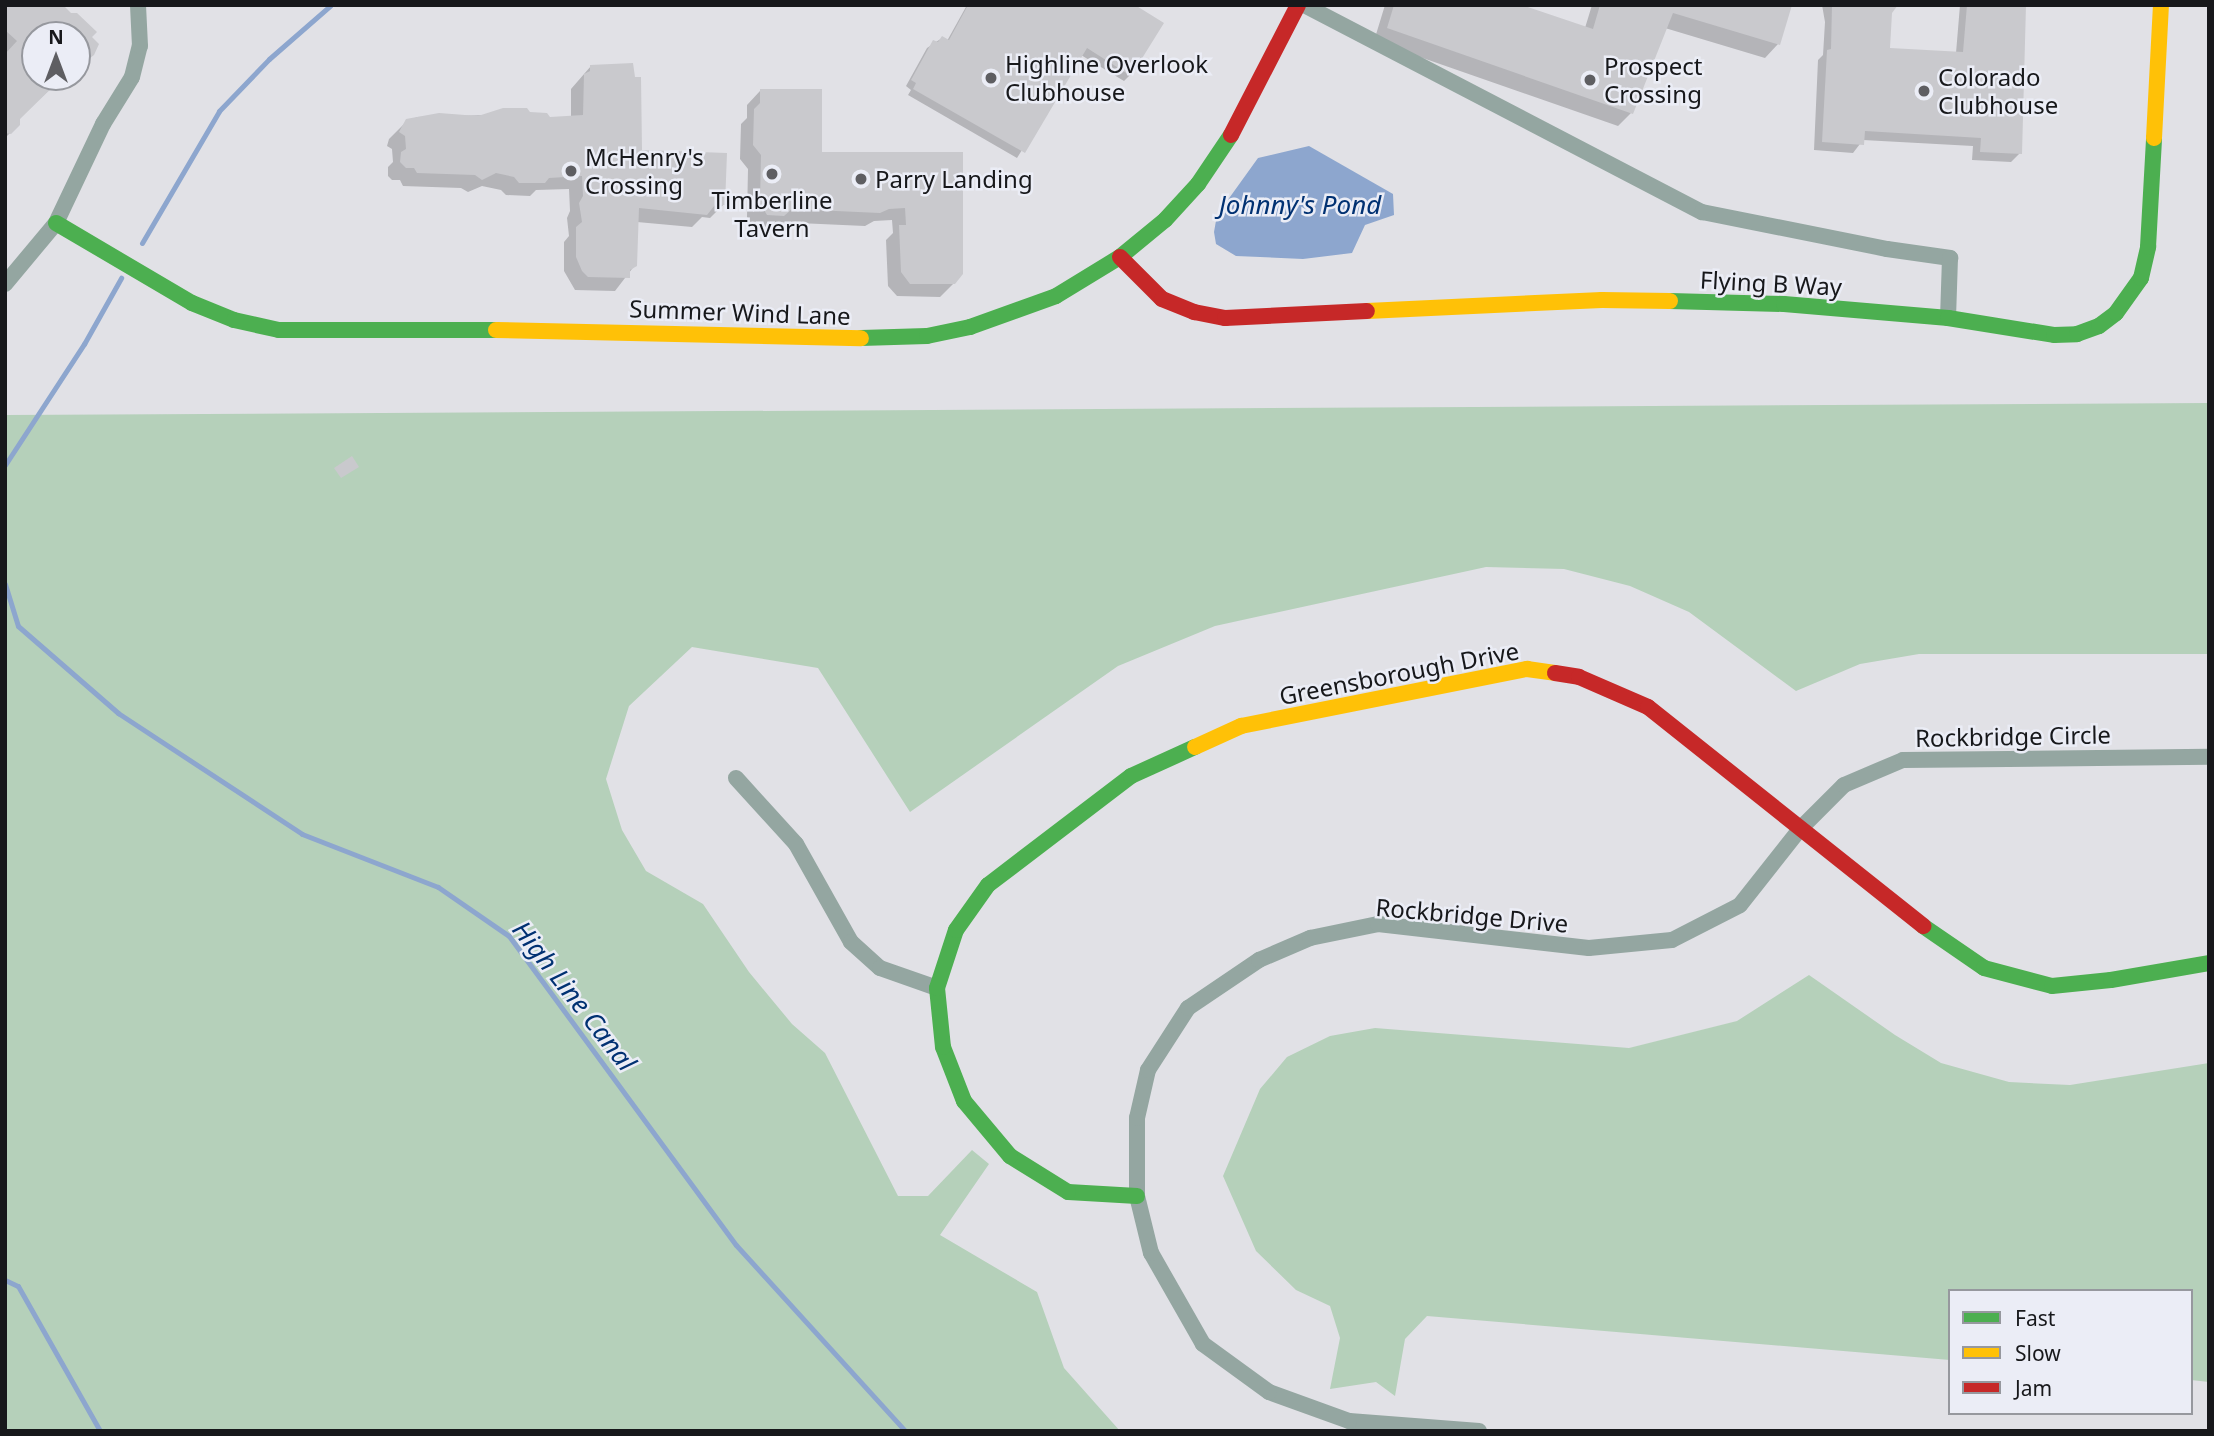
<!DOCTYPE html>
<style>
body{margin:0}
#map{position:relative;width:2214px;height:1436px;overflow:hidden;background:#e1e1e6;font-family:"Noto Sans",sans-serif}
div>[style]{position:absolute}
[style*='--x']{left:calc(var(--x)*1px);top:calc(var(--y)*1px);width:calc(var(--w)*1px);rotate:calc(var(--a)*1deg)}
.green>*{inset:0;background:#b5d0ba}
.water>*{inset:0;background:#8da6ce}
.shadow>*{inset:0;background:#0003}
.stream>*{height:5px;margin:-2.5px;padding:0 2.5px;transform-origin:2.5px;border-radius:2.5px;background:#8da6ce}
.building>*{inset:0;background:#c9c9cd}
.street>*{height:16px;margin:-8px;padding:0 8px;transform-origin:8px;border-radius:8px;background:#94a6a1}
.fast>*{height:16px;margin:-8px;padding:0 8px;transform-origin:8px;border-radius:8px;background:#4caf50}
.slow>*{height:16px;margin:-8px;padding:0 8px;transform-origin:8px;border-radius:8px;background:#ffc107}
.jam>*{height:16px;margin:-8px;padding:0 8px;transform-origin:8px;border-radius:8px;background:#c62828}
.dots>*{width:19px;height:19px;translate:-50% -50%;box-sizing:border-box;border:4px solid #ebedf6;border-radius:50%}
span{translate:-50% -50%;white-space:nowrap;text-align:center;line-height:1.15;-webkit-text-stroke:5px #ebedf6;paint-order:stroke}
.poi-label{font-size:24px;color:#17181b}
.left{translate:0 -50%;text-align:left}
.street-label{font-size:24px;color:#17181b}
.water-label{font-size:26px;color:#013172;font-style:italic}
.frame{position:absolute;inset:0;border:7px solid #17181b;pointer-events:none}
.legend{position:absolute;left:1948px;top:1289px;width:245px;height:126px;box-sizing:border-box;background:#ebedf6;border:2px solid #96989e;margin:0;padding:9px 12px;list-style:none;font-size:21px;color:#17181b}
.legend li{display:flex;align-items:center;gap:14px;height:35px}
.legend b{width:35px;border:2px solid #96989e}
.north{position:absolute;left:21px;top:21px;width:70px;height:70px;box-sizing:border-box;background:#ebedf6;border:2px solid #96989e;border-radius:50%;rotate:0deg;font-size:19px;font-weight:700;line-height:28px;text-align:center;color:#17181b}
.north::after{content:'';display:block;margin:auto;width:24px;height:32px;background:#5e5e62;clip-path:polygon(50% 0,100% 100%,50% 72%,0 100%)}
</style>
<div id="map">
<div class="green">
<i style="clip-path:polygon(2209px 403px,2209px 654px,1919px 654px,1860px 664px,1796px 691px,1689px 612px,1630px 586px,1564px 569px,1486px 567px,1215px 626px,1118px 666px,910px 812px,818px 668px,692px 647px,629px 706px,606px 779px,622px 830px,646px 871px,703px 904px,749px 972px,792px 1024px,825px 1053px,898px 1196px,928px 1196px,972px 1150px,989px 1164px,940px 1235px,1037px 1292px,1064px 1368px,1120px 1431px,5px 1431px,5px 415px)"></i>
<i style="clip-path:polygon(1809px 975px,1895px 1035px,1941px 1063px,2009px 1082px,2070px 1085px,2209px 1063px,2209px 1382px,2191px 1380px,2191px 1291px,1950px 1291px,1950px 1360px,1427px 1316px,1405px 1339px,1395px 1396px,1376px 1382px,1330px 1389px,1340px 1338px,1330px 1306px,1296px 1290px,1256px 1251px,1223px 1176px,1260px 1089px,1287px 1057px,1330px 1036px,1375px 1028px,1629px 1048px,1737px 1021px)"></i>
</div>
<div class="water">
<i style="clip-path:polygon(1309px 146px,1393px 194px,1394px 215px,1365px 225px,1352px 253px,1303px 259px,1236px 256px,1216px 244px,1214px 232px,1217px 215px,1258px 158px)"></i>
</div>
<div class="shadow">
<i style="clip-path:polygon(5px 5px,89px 37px,87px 59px,77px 69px,77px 35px,35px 35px,35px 77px,64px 77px,18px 118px,18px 125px,5px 138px)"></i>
<i style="clip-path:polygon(967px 5px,1130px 5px,1130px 75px,1124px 81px,1081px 55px,1017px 158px,908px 95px,911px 90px,906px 86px,927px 48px,942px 38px,947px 41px)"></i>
<i style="clip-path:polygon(1385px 5px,1516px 5px,1585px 28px,1592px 5px,1790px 5px,1778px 44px,1765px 58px,1665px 28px,1631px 113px,1618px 126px,1374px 41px)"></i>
<i style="clip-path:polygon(1822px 5px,1896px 5px,1890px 12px,1888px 50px,1956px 53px,1960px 5px,2025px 5px,2020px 153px,2011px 162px,1972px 160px,1973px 146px,1863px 140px,1853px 153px,1814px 150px,1818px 60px,1823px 55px,1825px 22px)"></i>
<i style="clip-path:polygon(591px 66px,640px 152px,724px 204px,710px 218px,702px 217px,692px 227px,637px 222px,635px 265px,615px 291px,575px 290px,564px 271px,564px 242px,569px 236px,567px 218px,570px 211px,569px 189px,536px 190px,530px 196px,506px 195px,501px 190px,482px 186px,468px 192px,461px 188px,403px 186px,400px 180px,392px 180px,388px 176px,388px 167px,393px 162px,392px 149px,387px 146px,389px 139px,403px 125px,417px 117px,529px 114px,549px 119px,571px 118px,571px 89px)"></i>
<i style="clip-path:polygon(760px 91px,820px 154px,961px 154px,954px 283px,940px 297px,897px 296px,888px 286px,886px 240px,893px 233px,892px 220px,874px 221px,865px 226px,776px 222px,769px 228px,754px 228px,747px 217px,748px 169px,740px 159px,741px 124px,747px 118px,747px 105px)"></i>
</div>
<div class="stream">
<i style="--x:142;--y:243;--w:153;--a:-59.7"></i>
<i style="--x:219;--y:111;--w:72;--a:-46.1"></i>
<i style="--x:269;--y:59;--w:82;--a:-41.1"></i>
<i style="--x:5;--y:465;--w:145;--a:-56.9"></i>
<i style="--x:84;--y:344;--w:76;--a:-60.7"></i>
<i style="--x:5;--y:584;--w:44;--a:72.8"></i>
<i style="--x:18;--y:626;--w:133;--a:41"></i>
<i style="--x:118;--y:713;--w:220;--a:33.3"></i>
<i style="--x:302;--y:834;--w:146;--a:21.3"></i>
<i style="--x:438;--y:887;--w:86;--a:34.6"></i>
<i style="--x:509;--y:936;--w:383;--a:53.7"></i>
<i style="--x:736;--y:1245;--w:251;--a:47.7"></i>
<i style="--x:5;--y:1280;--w:14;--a:25"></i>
<i style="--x:18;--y:1286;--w:167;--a:60.5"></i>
</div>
<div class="building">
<i style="clip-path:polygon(5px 5px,63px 5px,71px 13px,77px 13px,97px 32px,92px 37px,99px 44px,94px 55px,77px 68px,77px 35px,35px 35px,35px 77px,63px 77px,20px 119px,20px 125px,11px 134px,5px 133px,5px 54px,17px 41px,5px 30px)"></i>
<i style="clip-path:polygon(968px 5px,1135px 5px,1164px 23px,1131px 76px,1087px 48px,1025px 153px,913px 89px,916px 83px,911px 80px,933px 40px,938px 42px,942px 36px,949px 40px)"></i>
<i style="clip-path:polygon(1394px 5px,1522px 5px,1593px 29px,1600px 5px,1792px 5px,1780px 45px,1673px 13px,1633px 114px,1387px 28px)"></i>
<i style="clip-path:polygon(1832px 5px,1898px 5px,1892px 13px,1890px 48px,1963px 52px,1967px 5px,2026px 5px,2022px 154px,1980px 152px,1981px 138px,1865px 131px,1864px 145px,1822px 142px,1827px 50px,1831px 49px)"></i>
<i style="clip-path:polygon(633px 63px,635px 77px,641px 77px,642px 150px,727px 153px,725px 205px,715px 205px,707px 215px,639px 208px,637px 266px,630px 270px,630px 278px,588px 277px,582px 271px,576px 257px,576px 227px,582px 222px,579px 203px,583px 196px,582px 176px,549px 178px,545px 183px,519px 183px,514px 177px,496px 173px,482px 180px,475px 175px,417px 173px,414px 168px,406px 168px,400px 162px,401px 152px,406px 149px,405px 136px,399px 132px,406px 119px,439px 113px,478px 116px,503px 108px,527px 108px,530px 112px,547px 113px,550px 117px,583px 115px,584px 74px,590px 71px,590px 65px)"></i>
<i style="clip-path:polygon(760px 89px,822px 89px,822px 152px,963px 152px,963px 274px,955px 284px,910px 284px,901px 272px,899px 225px,906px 225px,905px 208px,889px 209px,880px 213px,792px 209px,784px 216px,767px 215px,760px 203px,761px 155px,753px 145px,754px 109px,760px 103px)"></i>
<i style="clip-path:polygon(352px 456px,359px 467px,341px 478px,334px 468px)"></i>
</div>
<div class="street">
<i style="--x:1304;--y:5;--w:449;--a:27.5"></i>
<i style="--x:1702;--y:212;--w:189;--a:11.3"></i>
<i style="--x:1887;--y:249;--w:64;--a:8.1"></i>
<i style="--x:1950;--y:258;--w:60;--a:91.9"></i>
<i style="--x:5;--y:284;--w:80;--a:-50.1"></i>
<i style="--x:56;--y:223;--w:110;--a:-64.6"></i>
<i style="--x:103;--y:124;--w:55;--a:-58.3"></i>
<i style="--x:132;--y:77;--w:32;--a:-76"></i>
<i style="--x:140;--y:46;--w:41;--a:-92.8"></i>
<i style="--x:736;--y:778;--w:89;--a:47.7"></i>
<i style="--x:796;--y:844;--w:112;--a:60.7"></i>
<i style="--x:851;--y:942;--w:39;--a:42"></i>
<i style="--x:880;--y:968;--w:60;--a:19.3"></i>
<i style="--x:1479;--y:1431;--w:130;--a:-175.6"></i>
<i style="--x:1349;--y:1421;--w:85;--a:-160.1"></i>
<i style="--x:1269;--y:1392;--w:82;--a:-144"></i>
<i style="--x:1203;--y:1344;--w:105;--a:-119.7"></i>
<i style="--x:1151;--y:1253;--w:59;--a:-103.8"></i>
<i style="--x:1137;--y:1196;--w:78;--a:-90"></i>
<i style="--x:1137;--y:1118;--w:49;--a:-77.1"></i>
<i style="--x:1148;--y:1070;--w:74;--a:-57.2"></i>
<i style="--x:1188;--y:1008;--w:86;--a:-34.1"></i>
<i style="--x:1259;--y:960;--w:56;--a:-23.3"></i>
<i style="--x:1310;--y:938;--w:69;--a:-11.6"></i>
<i style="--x:1378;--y:924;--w:212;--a:6.5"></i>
<i style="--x:1589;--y:948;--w:83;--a:-5.5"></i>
<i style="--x:1672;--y:940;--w:76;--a:-27.2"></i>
<i style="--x:1740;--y:905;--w:97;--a:-51.7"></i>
<i style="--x:1800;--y:829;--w:62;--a:-45"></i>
<i style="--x:1844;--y:785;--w:64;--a:-23"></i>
<i style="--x:1903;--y:760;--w:306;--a:-0.6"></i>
</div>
<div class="fast">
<i style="--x:56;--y:223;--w:158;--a:30.5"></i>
<i style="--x:192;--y:303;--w:45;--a:22"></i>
<i style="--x:234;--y:320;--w:46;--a:12.5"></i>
<i style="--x:279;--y:330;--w:217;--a:0"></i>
<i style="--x:1670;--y:301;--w:114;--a:1.5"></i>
<i style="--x:1784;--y:304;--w:165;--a:4.9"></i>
<i style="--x:1948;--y:318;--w:107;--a:9.1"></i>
<i style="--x:2054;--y:335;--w:23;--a:-2"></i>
<i style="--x:2077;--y:334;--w:23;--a:-20"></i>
<i style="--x:2099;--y:326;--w:21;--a:-37"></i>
<i style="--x:2116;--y:313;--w:43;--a:-54.5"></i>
<i style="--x:2141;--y:278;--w:32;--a:-77"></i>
<i style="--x:2148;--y:247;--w:109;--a:-86.8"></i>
<i style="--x:861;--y:338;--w:66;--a:-1.7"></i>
<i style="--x:927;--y:336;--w:44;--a:-11.8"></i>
<i style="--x:970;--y:327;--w:91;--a:-19.8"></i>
<i style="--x:1056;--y:296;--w:75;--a:-31.4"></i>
<i style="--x:1120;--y:257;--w:58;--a:-39.4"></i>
<i style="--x:1165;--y:220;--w:49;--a:-47.5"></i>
<i style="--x:1198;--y:184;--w:59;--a:-56"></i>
<i style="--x:1923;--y:926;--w:74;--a:34.5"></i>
<i style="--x:1984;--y:968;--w:70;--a:14.8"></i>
<i style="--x:2052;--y:986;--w:59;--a:-5.8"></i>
<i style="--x:2111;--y:980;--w:99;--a:-9.8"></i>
<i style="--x:1137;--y:1196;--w:69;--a:-176.7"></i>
<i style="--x:1068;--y:1192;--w:68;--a:-148.2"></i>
<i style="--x:1010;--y:1156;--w:72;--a:-129.9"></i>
<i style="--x:964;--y:1101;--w:58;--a:-111.3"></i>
<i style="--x:943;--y:1047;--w:59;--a:-95.8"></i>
<i style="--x:937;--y:988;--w:61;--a:-71.9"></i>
<i style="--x:956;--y:930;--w:55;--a:-54.6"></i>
<i style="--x:988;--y:885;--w:180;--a:-37.3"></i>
<i style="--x:1131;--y:776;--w:70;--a:-24.4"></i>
</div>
<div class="slow">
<i style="--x:2154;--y:138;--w:133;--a:-87"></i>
<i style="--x:1367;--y:311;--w:235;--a:-2.7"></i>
<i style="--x:1602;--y:300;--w:68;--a:0.8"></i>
<i style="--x:496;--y:330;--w:365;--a:1.3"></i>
<i style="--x:1195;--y:747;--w:51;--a:-24.5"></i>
<i style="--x:1241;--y:726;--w:292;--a:-11.3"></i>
<i style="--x:1527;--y:669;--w:28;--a:8"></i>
</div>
<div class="jam">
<i style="--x:1231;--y:135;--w:146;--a:-62.7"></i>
<i style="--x:1120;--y:257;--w:59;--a:45"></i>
<i style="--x:1162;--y:299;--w:35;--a:22"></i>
<i style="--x:1194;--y:312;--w:32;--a:11"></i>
<i style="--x:1225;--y:318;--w:142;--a:-2.8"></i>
<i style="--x:1555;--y:673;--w:24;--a:9"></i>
<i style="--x:1579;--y:677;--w:75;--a:23.5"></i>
<i style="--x:1648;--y:707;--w:352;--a:38.5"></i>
</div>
<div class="dots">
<i style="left:991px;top:78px;background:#5e5e62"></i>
<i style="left:1590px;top:80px;background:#5e5e62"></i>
<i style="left:1924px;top:91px;background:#5e5e62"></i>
<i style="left:571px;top:171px;background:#5e5e62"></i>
<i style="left:772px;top:174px;background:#5e5e62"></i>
<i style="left:861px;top:179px;background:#5e5e62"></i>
</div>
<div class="poi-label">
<span class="left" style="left:1005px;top:78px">Highline Overlook<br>Clubhouse</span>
<span class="left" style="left:1604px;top:80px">Prospect<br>Crossing</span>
<span class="left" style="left:1938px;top:91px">Colorado<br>Clubhouse</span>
<span class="left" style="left:585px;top:171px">McHenry's<br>Crossing</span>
<span class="left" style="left:875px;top:179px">Parry Landing</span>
<span style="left:772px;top:214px">Timberline<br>Tavern</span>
</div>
<div class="street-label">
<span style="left:1771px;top:283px;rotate:3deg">Flying B Way</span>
<span style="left:740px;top:312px;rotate:2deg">Summer Wind Lane</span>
<span style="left:1399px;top:673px;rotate:-11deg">Greensborough Drive</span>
<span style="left:2013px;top:736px;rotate:-1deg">Rockbridge Circle</span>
<span style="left:1472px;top:915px;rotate:5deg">Rockbridge Drive</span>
</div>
<div class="water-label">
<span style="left:1300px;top:205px">Johnny's Pond</span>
<span style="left:574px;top:996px;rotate:52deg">High Line Canal</span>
</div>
<div class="frame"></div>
<ul class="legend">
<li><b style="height:9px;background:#4caf50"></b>Fast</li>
<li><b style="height:9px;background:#ffc107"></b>Slow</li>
<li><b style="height:9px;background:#c62828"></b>Jam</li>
</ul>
<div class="north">N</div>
</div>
